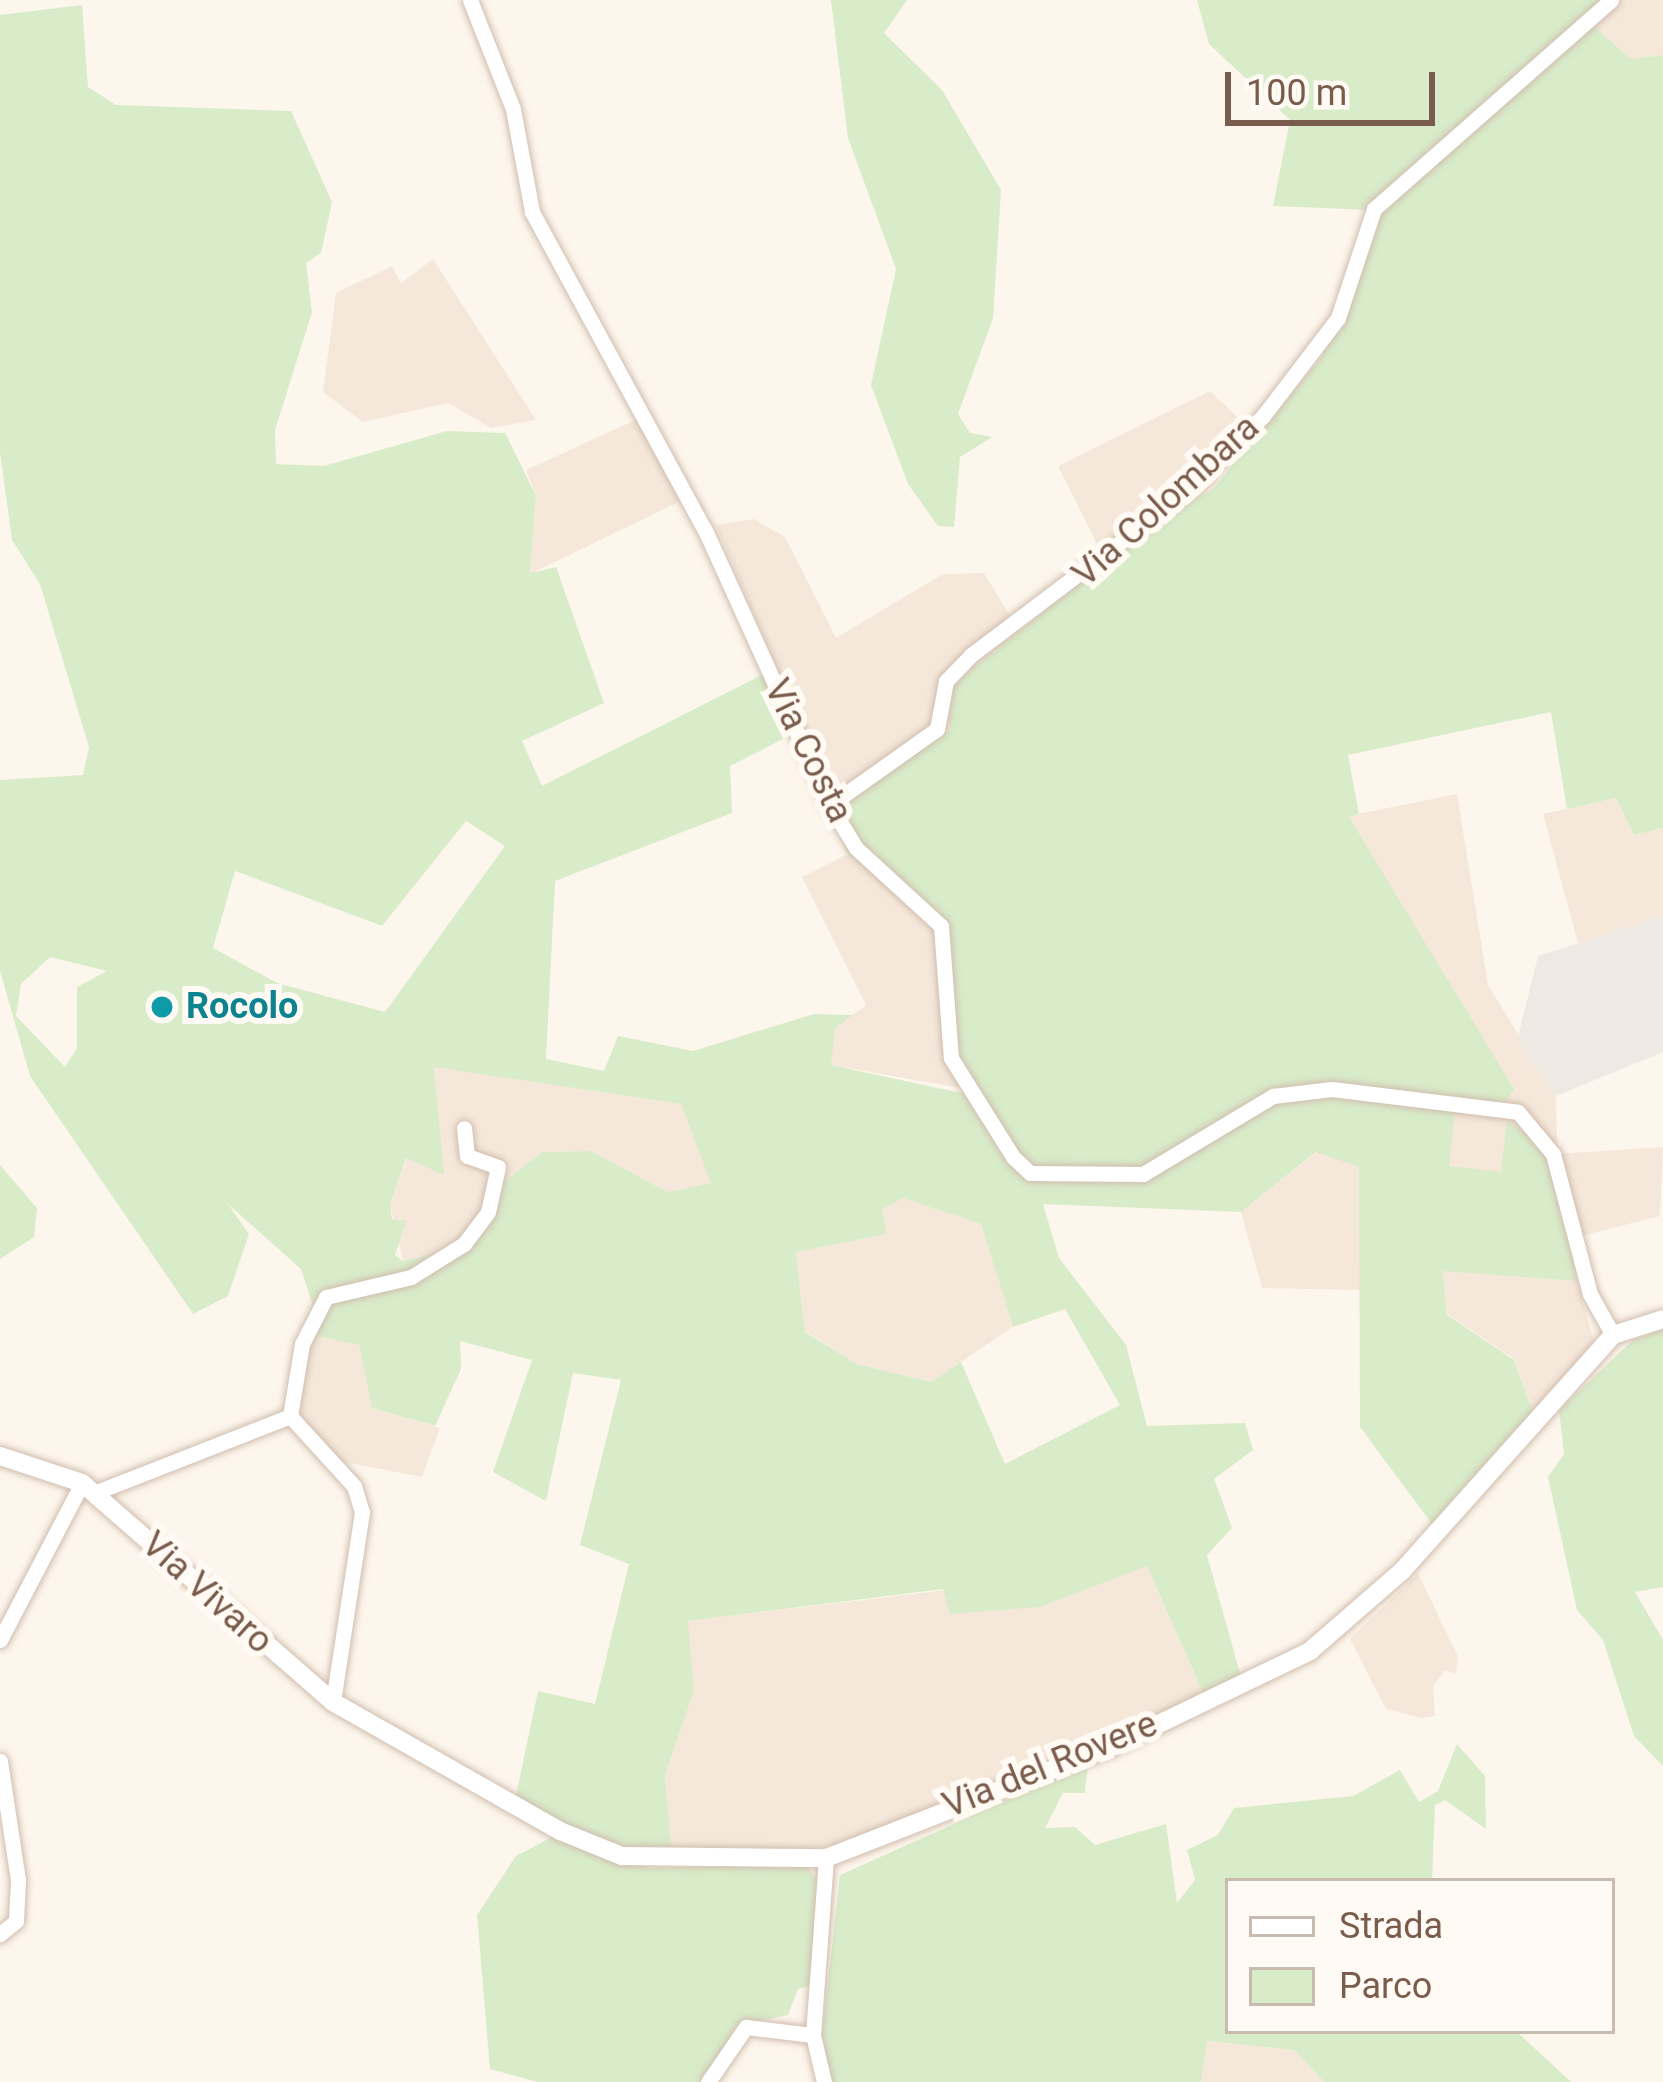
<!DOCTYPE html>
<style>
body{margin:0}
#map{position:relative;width:1663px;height:2082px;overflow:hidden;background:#fdf6ec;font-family:Roboto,sans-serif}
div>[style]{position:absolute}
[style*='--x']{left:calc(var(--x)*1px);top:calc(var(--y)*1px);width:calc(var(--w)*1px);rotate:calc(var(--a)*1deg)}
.residential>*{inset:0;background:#f5e8da}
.industrial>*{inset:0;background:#efe9e4}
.green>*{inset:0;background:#d8ecc9}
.roads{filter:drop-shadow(0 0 3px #d1beb0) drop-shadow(0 0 3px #d1beb0)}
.minor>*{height:15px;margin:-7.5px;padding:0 7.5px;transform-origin:7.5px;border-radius:7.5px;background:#fff}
.tertiary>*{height:18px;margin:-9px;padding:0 9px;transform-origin:9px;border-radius:9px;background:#fff}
.dots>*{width:33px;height:33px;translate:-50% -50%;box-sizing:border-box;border:6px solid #fffaf3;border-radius:50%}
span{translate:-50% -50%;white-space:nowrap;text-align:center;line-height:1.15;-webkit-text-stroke:12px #fffaf3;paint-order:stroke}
.street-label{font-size:36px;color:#7a5c4d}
.culture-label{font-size:36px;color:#0d838f;font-weight:700}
.left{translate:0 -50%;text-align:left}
.legend{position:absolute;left:1225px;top:1878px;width:390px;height:156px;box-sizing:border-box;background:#fffaf3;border:3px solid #cabbb1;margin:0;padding:15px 21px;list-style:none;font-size:36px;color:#7a5c4d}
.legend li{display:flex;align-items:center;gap:24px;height:60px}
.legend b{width:60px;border:3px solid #cabbb1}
.scale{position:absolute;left:1225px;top:72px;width:210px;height:54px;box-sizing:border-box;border:6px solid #7a5c4d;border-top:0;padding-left:15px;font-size:36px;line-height:42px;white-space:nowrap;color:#7a5c4d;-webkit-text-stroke:9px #fffaf3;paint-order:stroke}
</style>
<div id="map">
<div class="residential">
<i style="clip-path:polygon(1606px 0,1663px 0,1663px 55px,1631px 59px,1587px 20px)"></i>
<i style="clip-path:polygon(433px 259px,536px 420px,491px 428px,448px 403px,363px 422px,323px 392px,336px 293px,392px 266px,401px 283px)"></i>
<i style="clip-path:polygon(1210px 391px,1253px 432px,1211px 491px,1098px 546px,1058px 466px)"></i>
<i style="clip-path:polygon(646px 415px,689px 497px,530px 574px,536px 496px,526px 470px)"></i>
<i style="clip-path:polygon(754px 519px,785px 537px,836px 638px,943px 574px,984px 573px,1020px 632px,950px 730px,830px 794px,716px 525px)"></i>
<i style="clip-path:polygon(1457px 794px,1488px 985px,1556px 1096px,1557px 1154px,1663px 1147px,1660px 1216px,1573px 1238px,1501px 1173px,1448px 1166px,1456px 1100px,1503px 1105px,1513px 1090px,1348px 816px)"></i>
<i style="clip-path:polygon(1616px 798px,1634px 835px,1663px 828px,1663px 916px,1578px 943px,1543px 814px)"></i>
<i style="clip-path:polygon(852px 852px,946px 931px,972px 1090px,830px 1065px,835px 1028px,866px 1005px,802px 877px)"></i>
<i style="clip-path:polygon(434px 1066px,681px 1104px,712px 1183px,668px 1192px,591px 1151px,542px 1152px,490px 1193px,475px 1245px,403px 1261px,390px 1205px,407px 1157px,443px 1174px)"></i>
<i style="clip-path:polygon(1317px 1152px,1360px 1167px,1366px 1290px,1262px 1288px,1241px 1212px)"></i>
<i style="clip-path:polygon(903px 1197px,981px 1224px,1013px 1327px,931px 1382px,857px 1364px,805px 1331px,796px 1252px,886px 1234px,882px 1209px)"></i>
<i style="clip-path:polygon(1443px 1270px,1577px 1281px,1598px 1356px,1535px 1418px,1514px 1359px,1447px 1314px)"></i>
<i style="clip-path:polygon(306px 1334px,359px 1345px,372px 1408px,440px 1428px,422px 1477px,329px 1459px,295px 1411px)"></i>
<i style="clip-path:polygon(1147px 1566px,1204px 1695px,948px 1815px,843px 1845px,672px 1855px,665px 1775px,694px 1691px,687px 1621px)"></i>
<i style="clip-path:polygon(1418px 1573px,1458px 1657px,1456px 1674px,1445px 1670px,1433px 1686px,1435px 1716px,1422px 1718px,1386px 1709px,1350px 1639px)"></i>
<i style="clip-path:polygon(1206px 2041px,1294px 2050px,1324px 2082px,1201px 2082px)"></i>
</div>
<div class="industrial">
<i style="clip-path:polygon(1663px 916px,1663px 1052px,1556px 1096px,1517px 1041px,1538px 956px)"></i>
</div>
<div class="green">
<i style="clip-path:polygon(831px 0,907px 0,884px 33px,942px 90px,1001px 190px,993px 318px,958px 414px,970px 433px,992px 437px,960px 457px,954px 527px,938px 526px,908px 484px,871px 385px,896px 269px,848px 138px)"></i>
<i style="clip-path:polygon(evenodd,1197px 0,1606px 0,1588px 21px,1631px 59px,1663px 55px,1663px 828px,1634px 835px,1616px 798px,1567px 809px,1551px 712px,1348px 755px,1359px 814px,1349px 817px,1514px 1089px,1503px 1106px,1456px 1100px,1449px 1166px,1501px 1172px,1507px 1121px,1557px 1154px,1577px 1281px,1443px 1271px,1447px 1315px,1514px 1360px,1535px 1418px,1438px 1532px,1360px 1427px,1359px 1167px,1316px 1152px,1241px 1212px,1043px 1204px,1059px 1258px,1126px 1345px,1147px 1426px,1245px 1423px,1253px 1450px,1214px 1479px,1232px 1528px,1207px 1555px,1241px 1677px,1204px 1695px,1147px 1566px,1040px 1607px,950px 1614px,943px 1589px,688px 1621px,694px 1691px,665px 1775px,672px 1855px,608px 1847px,515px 1800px,538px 1691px,595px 1704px,629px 1564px,580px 1545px,621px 1380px,573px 1373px,546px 1501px,493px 1472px,532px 1360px,460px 1341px,461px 1369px,435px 1426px,372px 1408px,359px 1345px,306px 1334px,315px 1312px,301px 1269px,228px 1204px,249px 1234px,228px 1296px,193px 1314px,30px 1076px,0 971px,0 780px,83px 775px,89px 747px,40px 584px,12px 540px,0 452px,0 15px,82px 5px,88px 87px,116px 105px,291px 111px,332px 202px,321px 253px,306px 263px,312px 312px,275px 430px,276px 464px,324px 466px,447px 431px,505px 433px,536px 496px,530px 573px,556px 567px,604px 703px,522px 741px,542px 786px,764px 674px,789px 736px,730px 766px,732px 813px,555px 881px,546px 1059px,604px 1071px,618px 1036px,693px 1051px,814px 1014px,853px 1015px,835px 1028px,831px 1065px,961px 1093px,971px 1091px,955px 1049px,946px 931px,846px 852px,830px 794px,950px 730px,951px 686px,1069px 591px,1098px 546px,1211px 491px,1321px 358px,1370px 210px,1273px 206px,1290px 120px,1209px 44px,1197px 0,466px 821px,505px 846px,385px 1012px,277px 983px,213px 948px,235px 871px,382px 926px,466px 821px,1197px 0,50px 957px,107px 971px,77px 987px,77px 1048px,65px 1067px,16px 1016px,21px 984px,50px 957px,1197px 0,434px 1067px,681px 1104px,711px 1183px,668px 1192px,591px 1151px,542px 1152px,490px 1193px,475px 1245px,403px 1261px,395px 1255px,406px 1221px,392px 1219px,390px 1205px,406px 1158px,444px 1175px,434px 1067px,1197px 0,903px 1198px,981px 1224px,1013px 1327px,1065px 1309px,1120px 1405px,1005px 1464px,961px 1362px,931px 1382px,857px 1364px,805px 1332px,796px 1252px,887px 1234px,882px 1209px,903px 1198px)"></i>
<i style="clip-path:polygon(0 1165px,37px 1208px,34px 1237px,0 1259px)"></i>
<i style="clip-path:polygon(1663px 1329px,1663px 1587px,1635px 1592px,1663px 1640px,1663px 1766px,1634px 1736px,1603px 1640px,1577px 1610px,1548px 1477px,1564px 1454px,1559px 1410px,1632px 1341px)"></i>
<i style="clip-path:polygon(1457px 1744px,1485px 1776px,1486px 1829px,1445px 1800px,1435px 1805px,1432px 1881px,1228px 1881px,1228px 2031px,1516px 2031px,1571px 2082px,1324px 2082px,1294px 2050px,1207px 2041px,1201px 2082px,832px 2082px,821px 2044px,840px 1875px,1088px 1764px,1085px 1793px,1063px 1793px,1045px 1828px,1075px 1827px,1095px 1845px,1166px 1824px,1177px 1903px,1195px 1880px,1187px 1850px,1218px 1835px,1234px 1808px,1353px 1796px,1400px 1770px,1419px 1802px,1438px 1791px)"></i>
<i style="clip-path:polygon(552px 1837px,649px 1868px,804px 1864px,818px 1879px,821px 1983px,798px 1989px,788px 2015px,736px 2026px,704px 2082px,538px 2082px,490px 2069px,477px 1915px,516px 1856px)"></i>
</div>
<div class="roads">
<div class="minor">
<i style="--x:470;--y:0;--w:117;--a:68.5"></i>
<i style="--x:513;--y:109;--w:105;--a:79.5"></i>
<i style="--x:532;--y:212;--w:362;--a:61.5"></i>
<i style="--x:705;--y:530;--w:302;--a:65.6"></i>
<i style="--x:830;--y:805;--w:50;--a:58.8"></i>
<i style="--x:856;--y:848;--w:115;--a:42.5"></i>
<i style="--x:941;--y:926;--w:132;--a:85.7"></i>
<i style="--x:951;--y:1058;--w:117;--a:57.9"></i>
<i style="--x:1013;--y:1157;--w:23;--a:43"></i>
<i style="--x:1030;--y:1173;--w:113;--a:0.5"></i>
<i style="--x:1143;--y:1174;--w:152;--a:-31"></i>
<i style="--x:1273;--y:1096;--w:59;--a:-6.8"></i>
<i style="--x:1332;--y:1089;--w:187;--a:7"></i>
<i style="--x:1518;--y:1112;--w:55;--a:50.2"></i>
<i style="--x:1553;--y:1154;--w:145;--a:75.2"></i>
<i style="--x:1590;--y:1294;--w:47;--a:60.7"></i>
<i style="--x:830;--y:805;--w:131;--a:-35.4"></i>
<i style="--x:937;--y:729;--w:49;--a:-79.4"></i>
<i style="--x:946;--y:681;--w:36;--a:-46"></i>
<i style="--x:971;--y:655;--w:277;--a:-37.1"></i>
<i style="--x:1192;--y:488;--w:101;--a:-45.4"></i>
<i style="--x:1263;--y:416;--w:123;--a:-52.6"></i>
<i style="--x:1338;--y:318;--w:115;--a:-71.7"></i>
<i style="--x:1374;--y:209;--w:316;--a:-41.4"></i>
<i style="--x:290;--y:1416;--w:95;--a:47.6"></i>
<i style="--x:354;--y:1486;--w:27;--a:73"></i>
<i style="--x:362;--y:1512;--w:192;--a:98.7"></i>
<i style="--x:94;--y:1493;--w:211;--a:-21.4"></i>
<i style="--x:290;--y:1416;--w:73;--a:-80.5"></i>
<i style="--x:302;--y:1344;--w:53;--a:-62.9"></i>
<i style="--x:326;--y:1297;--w:87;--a:-13.2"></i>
<i style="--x:411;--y:1277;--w:62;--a:-31.9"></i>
<i style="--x:464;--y:1244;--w:40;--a:-53"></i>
<i style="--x:488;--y:1212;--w:46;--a:-77.5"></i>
<i style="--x:498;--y:1167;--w:33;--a:-160"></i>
<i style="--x:467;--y:1156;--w:28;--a:-96"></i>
<i style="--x:0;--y:1640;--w:177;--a:-62.4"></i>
<i style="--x:0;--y:1761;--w:120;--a:81.4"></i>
<i style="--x:18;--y:1880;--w:41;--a:92.8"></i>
<i style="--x:16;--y:1921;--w:21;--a:141"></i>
<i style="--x:708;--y:2082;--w:67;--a:-55.4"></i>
<i style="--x:746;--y:2027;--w:67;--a:6.8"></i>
<i style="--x:824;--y:2082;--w:48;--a:-103.2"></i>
<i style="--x:813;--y:2035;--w:177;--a:-85.8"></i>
</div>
<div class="tertiary">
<i style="--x:0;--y:1456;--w:86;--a:18.2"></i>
<i style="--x:82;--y:1483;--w:333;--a:41.1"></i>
<i style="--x:333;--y:1702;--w:261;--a:29.6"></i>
<i style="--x:560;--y:1831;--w:67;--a:22"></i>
<i style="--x:622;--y:1856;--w:204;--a:0.6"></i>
<i style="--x:826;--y:1858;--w:308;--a:-21.3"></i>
<i style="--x:1113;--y:1746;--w:219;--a:-25.7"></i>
<i style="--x:1310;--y:1651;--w:122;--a:-41"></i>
<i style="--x:1402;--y:1571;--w:317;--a:-48.2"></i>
<i style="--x:1613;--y:1335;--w:52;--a:-17.7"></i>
</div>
</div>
<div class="dots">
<i style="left:162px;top:1007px;background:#0f9aa8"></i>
</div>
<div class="street-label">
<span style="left:1166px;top:501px;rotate:-42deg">Via Colombara</span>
<span style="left:808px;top:751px;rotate:64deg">Via Costa</span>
<span style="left:207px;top:1593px;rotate:42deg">Via Vivaro</span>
<span style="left:1050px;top:1765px;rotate:-22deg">Via del Rovere</span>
</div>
<div class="culture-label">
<span class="left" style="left:186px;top:1007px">Rocolo</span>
</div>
<ul class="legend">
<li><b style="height:15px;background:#fff"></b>Strada</li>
<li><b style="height:33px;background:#d8ecc9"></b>Parco</li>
</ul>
<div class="scale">100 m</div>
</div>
